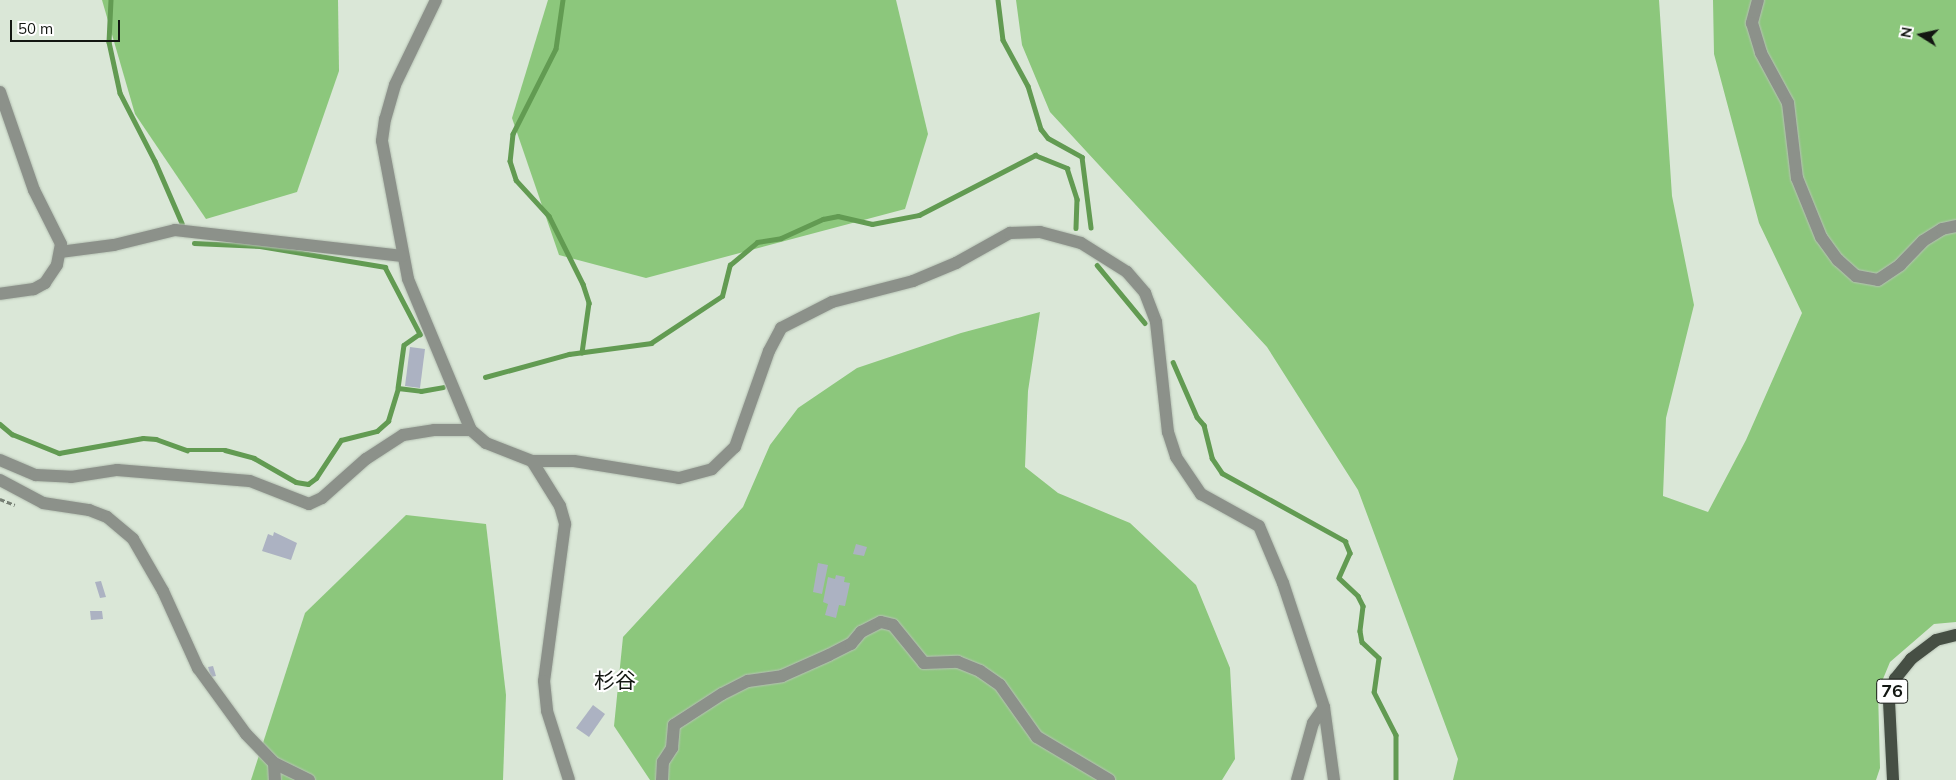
<!DOCTYPE html>
<meta charset="utf-8">
<style>
body{margin:0}
#map{position:relative;width:1956px;height:780px;overflow:hidden;background:#dae7d7;font-family:Mulish,"Noto Sans JP",sans-serif}
div>[style]{position:absolute}
[style*='--x']{left:calc(var(--x)*1px);top:calc(var(--y)*1px);width:calc(var(--w)*1px);rotate:calc(var(--a)*1deg)}
.forest>*{inset:0;background:#8cc77c}
.stream>*{height:4.5px;margin:-2.25px;padding:0 2.25px;transform-origin:2.25px;border-radius:2.25px;background:#629b52}
.building>*{inset:0;background:#acb2c2}
.path>*{height:2.5px;margin-top:-1.25px;transform-origin:0;background:repeating-linear-gradient(90deg,#767f74 0 5px,transparent 0 7.5px)}
.roads{filter:drop-shadow(0 0 1px #b6c2b4) drop-shadow(0 0 1px #b6c2b4)}
.minor>*{height:12px;margin:-6px;padding:0 6px;transform-origin:6px;border-radius:6px;background:#8c918a}
.major>*{height:12px;margin:-6px;padding:0 6px;transform-origin:6px;border-radius:6px;background:#464f44}
span{translate:-50% -50%;white-space:nowrap;text-align:center;line-height:1.15;-webkit-text-stroke:4px #fff;paint-order:stroke}
.shield-label span{padding:1px 4px;background:#fff;border:1px solid;border-radius:4px;-webkit-text-stroke-width:0}
.shield-label{font-size:18px;color:#131712;font-weight:700}
.quarter-label{font-size:21px;color:#131712}
.north{position:absolute;left:1896px;top:10px;width:50px;height:50px;-webkit-text-stroke:4px #fff;paint-order:stroke;rotate:280deg;font-size:14px;font-weight:700;line-height:20px;text-align:center;color:#131712}
.north::after{content:'';display:block;margin:auto;width:18px;height:22px;background:#131712;clip-path:polygon(50% 0,100% 100%,50% 72%,0 100%)}
.scale{position:absolute;left:10px;top:20px;width:110px;height:22px;box-sizing:border-box;border:2px solid #131712;border-top:0;padding-left:6px;font-size:15px;line-height:18px;white-space:nowrap;color:#131712;-webkit-text-stroke:4px #fff;paint-order:stroke}
</style>
<div id="map">
<div class="forest">
<i style="clip-path:polygon(102px 0,338px 0,339px 71px,297px 192px,206px 219px,135px 114px)"></i>
<i style="clip-path:polygon(548px 0,896px 0,928px 134px,905px 209px,646px 278px,559px 255px,512px 118px)"></i>
<i style="clip-path:polygon(1016px 0,1659px 0,1672px 196px,1694px 305px,1666px 418px,1663px 496px,1708px 512px,1746px 440px,1802px 313px,1759px 223px,1714px 54px,1713px 0,1956px 0,1956px 622px,1934px 624px,1890px 662px,1878px 691px,1880px 768px,1876px 780px,1453px 780px,1458px 759px,1358px 490px,1267px 347px,1050px 112px,1022px 45px)"></i>
<i style="clip-path:polygon(1040px 312px,1028px 391px,1025px 467px,1058px 493px,1130px 523px,1196px 585px,1230px 668px,1235px 759px,1222px 780px,650px 780px,614px 726px,623px 637px,743px 507px,770px 445px,798px 408px,857px 368px,961px 333px)"></i>
<i style="clip-path:polygon(406px 515px,486px 524px,506px 695px,503px 780px,251px 780px,305px 613px)"></i>
</div>
<div class="stream">
<i style="--x:111;--y:0;--w:42;--a:92.7"></i>
<i style="--x:109;--y:42;--w:52;--a:77.8"></i>
<i style="--x:120;--y:93;--w:76;--a:62.8"></i>
<i style="--x:155;--y:161;--w:68;--a:66.5"></i>
<i style="--x:563;--y:0;--w:49;--a:98.1"></i>
<i style="--x:556;--y:49;--w:95;--a:116.8"></i>
<i style="--x:513;--y:134;--w:27;--a:96"></i>
<i style="--x:510;--y:161;--w:20;--a:72"></i>
<i style="--x:516;--y:180;--w:49;--a:47.5"></i>
<i style="--x:549;--y:216;--w:76;--a:63.4"></i>
<i style="--x:583;--y:284;--w:20;--a:72"></i>
<i style="--x:589;--y:303;--w:50;--a:98"></i>
<i style="--x:998;--y:0;--w:40;--a:82.9"></i>
<i style="--x:1003;--y:40;--w:52;--a:61.5"></i>
<i style="--x:1028;--y:86;--w:45;--a:73.2"></i>
<i style="--x:1041;--y:129;--w:11;--a:52"></i>
<i style="--x:1048;--y:138;--w:39;--a:29"></i>
<i style="--x:1082;--y:157;--w:71;--a:82.7"></i>
<i style="--x:194;--y:243;--w:66;--a:2.6"></i>
<i style="--x:260;--y:246;--w:127;--a:9.5"></i>
<i style="--x:385;--y:267;--w:76;--a:62.4"></i>
<i style="--x:420;--y:334;--w:19;--a:145"></i>
<i style="--x:404;--y:345;--w:43;--a:97.9"></i>
<i style="--x:1097;--y:265;--w:75;--a:50.4"></i>
<i style="--x:1173;--y:362;--w:60;--a:66.4"></i>
<i style="--x:1197;--y:417;--w:11;--a:49"></i>
<i style="--x:1204;--y:425;--w:34;--a:76"></i>
<i style="--x:1212;--y:458;--w:18;--a:56"></i>
<i style="--x:1222;--y:473;--w:141;--a:28.9"></i>
<i style="--x:1345;--y:541;--w:13;--a:67"></i>
<i style="--x:1350;--y:553;--w:27;--a:114"></i>
<i style="--x:1339;--y:578;--w:26;--a:43"></i>
<i style="--x:1358;--y:596;--w:11;--a:63"></i>
<i style="--x:1363;--y:606;--w:25;--a:97"></i>
<i style="--x:1360;--y:631;--w:11;--a:80"></i>
<i style="--x:1362;--y:642;--w:23;--a:43"></i>
<i style="--x:1379;--y:658;--w:34;--a:98"></i>
<i style="--x:1374;--y:692;--w:48;--a:62.9"></i>
<i style="--x:1396;--y:735;--w:45;--a:90"></i>
<i style="--x:485;--y:377;--w:87;--a:-15.3"></i>
<i style="--x:569;--y:354;--w:83;--a:-7.6"></i>
<i style="--x:651;--y:343;--w:85;--a:-33.5"></i>
<i style="--x:722;--y:296;--w:32;--a:-76"></i>
<i style="--x:730;--y:265;--w:35;--a:-40"></i>
<i style="--x:757;--y:242;--w:24;--a:-9"></i>
<i style="--x:781;--y:238;--w:46;--a:-24.3"></i>
<i style="--x:823;--y:219;--w:15;--a:-11"></i>
<i style="--x:838;--y:216;--w:35;--a:13"></i>
<i style="--x:872;--y:224;--w:48;--a:-10.8"></i>
<i style="--x:919;--y:215;--w:131;--a:-27.3"></i>
<i style="--x:1035;--y:155;--w:35;--a:22"></i>
<i style="--x:1067;--y:168;--w:33;--a:72"></i>
<i style="--x:1077;--y:199;--w:29;--a:92"></i>
<i style="--x:0;--y:424;--w:16;--a:40"></i>
<i style="--x:12;--y:434;--w:51;--a:22"></i>
<i style="--x:59;--y:453;--w:85;--a:-10.1"></i>
<i style="--x:143;--y:438;--w:13;--a:4"></i>
<i style="--x:156;--y:439;--w:33;--a:20"></i>
<i style="--x:187;--y:450;--w:38;--a:0"></i>
<i style="--x:225;--y:450;--w:30;--a:15"></i>
<i style="--x:254;--y:458;--w:48;--a:29.7"></i>
<i style="--x:296;--y:482;--w:12;--a:9"></i>
<i style="--x:308;--y:484;--w:10;--a:-37"></i>
<i style="--x:316;--y:478;--w:45;--a:-56.7"></i>
<i style="--x:341;--y:440;--w:37;--a:-14"></i>
<i style="--x:377;--y:431;--w:15;--a:-42"></i>
<i style="--x:388;--y:421;--w:34;--a:-73"></i>
<i style="--x:398;--y:388;--w:23;--a:7"></i>
<i style="--x:421;--y:391;--w:22;--a:-10"></i>
</div>
<div class="building">
<i style="clip-path:polygon(410px 347px,425px 349px,420px 388px,405px 386px)"></i>
<i style="clip-path:polygon(274px 532px,297px 543px,291px 560px,262px 551px,268px 534px,273px 536px)"></i>
<i style="clip-path:polygon(856px 544px,867px 547px,864px 556px,853px 554px)"></i>
<i style="clip-path:polygon(818px 563px,828px 565px,822px 594px,813px 592px)"></i>
<i style="clip-path:polygon(836px 575px,845px 577px,844px 582px,850px 583px,845px 606px,839px 605px,836px 618px,825px 615px,828px 604px,823px 602px,828px 577px,835px 579px)"></i>
<i style="clip-path:polygon(101px 581px,106px 597px,100px 598px,95px 582px)"></i>
<i style="clip-path:polygon(90px 611px,102px 611px,103px 619px,91px 620px)"></i>
<i style="clip-path:polygon(213px 666px,216px 676px,211px 677px,208px 667px)"></i>
<i style="clip-path:polygon(593px 705px,605px 714px,589px 737px,576px 728px)"></i>
</div>
<div class="path">
<i style="--x:0;--y:499;--w:16;--a:22"></i>
</div>
<div class="roads">
<div class="minor">
<i style="--x:436;--y:0;--w:94;--a:115.8"></i>
<i style="--x:395;--y:85;--w:35;--a:106"></i>
<i style="--x:385;--y:119;--w:22;--a:98"></i>
<i style="--x:382;--y:141;--w:140;--a:79.3"></i>
<i style="--x:408;--y:279;--w:164;--a:67.4"></i>
<i style="--x:471;--y:430;--w:20;--a:41"></i>
<i style="--x:486;--y:443;--w:49;--a:21.4"></i>
<i style="--x:532;--y:461;--w:42;--a:0"></i>
<i style="--x:574;--y:461;--w:106;--a:9.2"></i>
<i style="--x:679;--y:478;--w:34;--a:-15"></i>
<i style="--x:712;--y:469;--w:32;--a:-44"></i>
<i style="--x:735;--y:447;--w:102;--a:-70.5"></i>
<i style="--x:769;--y:351;--w:26;--a:-62"></i>
<i style="--x:781;--y:328;--w:57;--a:-27"></i>
<i style="--x:832;--y:302;--w:84;--a:-14.5"></i>
<i style="--x:913;--y:281;--w:47;--a:-22.7"></i>
<i style="--x:956;--y:263;--w:62;--a:-29.1"></i>
<i style="--x:1010;--y:233;--w:30;--a:-2"></i>
<i style="--x:1040;--y:232;--w:42;--a:15"></i>
<i style="--x:1081;--y:243;--w:54;--a:32.2"></i>
<i style="--x:1127;--y:272;--w:28;--a:49"></i>
<i style="--x:1145;--y:293;--w:31;--a:69"></i>
<i style="--x:1156;--y:322;--w:111;--a:83.8"></i>
<i style="--x:1168;--y:432;--w:26;--a:72"></i>
<i style="--x:1176;--y:457;--w:45;--a:56"></i>
<i style="--x:1201;--y:494;--w:66;--a:28.9"></i>
<i style="--x:1259;--y:526;--w:62;--a:67.2"></i>
<i style="--x:1283;--y:583;--w:131;--a:71.7"></i>
<i style="--x:1324;--y:707;--w:74;--a:82.2"></i>
<i style="--x:1758;--y:0;--w:24;--a:105"></i>
<i style="--x:1752;--y:23;--w:31;--a:73"></i>
<i style="--x:1761;--y:53;--w:57;--a:61.6"></i>
<i style="--x:1788;--y:103;--w:76;--a:83.2"></i>
<i style="--x:1797;--y:178;--w:64;--a:67.9"></i>
<i style="--x:1821;--y:237;--w:29;--a:54"></i>
<i style="--x:1838;--y:260;--w:24;--a:42"></i>
<i style="--x:1856;--y:276;--w:22;--a:10"></i>
<i style="--x:1878;--y:280;--w:27;--a:-34"></i>
<i style="--x:1900;--y:265;--w:33;--a:-46"></i>
<i style="--x:1923;--y:241;--w:22;--a:-32"></i>
<i style="--x:1942;--y:229;--w:14;--a:-12"></i>
<i style="--x:0;--y:92;--w:104;--a:70.9"></i>
<i style="--x:34;--y:190;--w:60;--a:63.4"></i>
<i style="--x:61;--y:244;--w:21;--a:101"></i>
<i style="--x:57;--y:265;--w:22;--a:124"></i>
<i style="--x:45;--y:283;--w:13;--a:151"></i>
<i style="--x:34;--y:289;--w:34;--a:172"></i>
<i style="--x:60;--y:252;--w:54;--a:-7.4"></i>
<i style="--x:114;--y:245;--w:63;--a:-13.8"></i>
<i style="--x:175;--y:230;--w:229;--a:6.5"></i>
<i style="--x:0;--y:460;--w:39;--a:23"></i>
<i style="--x:36;--y:475;--w:35;--a:3"></i>
<i style="--x:71;--y:477;--w:47;--a:-8.7"></i>
<i style="--x:117;--y:470;--w:133;--a:4.7"></i>
<i style="--x:250;--y:481;--w:63;--a:21.3"></i>
<i style="--x:309;--y:504;--w:14;--a:-25"></i>
<i style="--x:322;--y:498;--w:59;--a:-41.6"></i>
<i style="--x:366;--y:459;--w:44;--a:-33"></i>
<i style="--x:403;--y:435;--w:31;--a:-9"></i>
<i style="--x:434;--y:430;--w:37;--a:0"></i>
<i style="--x:532;--y:461;--w:53;--a:58.1"></i>
<i style="--x:560;--y:506;--w:19;--a:74"></i>
<i style="--x:565;--y:524;--w:158;--a:97.6"></i>
<i style="--x:544;--y:681;--w:30;--a:84"></i>
<i style="--x:547;--y:711;--w:72;--a:72.3"></i>
<i style="--x:0;--y:480;--w:49;--a:28.1"></i>
<i style="--x:43;--y:503;--w:47;--a:8.7"></i>
<i style="--x:89;--y:510;--w:19;--a:21"></i>
<i style="--x:107;--y:517;--w:34;--a:40"></i>
<i style="--x:133;--y:539;--w:60;--a:60"></i>
<i style="--x:163;--y:591;--w:85;--a:65.6"></i>
<i style="--x:198;--y:668;--w:82;--a:54"></i>
<i style="--x:246;--y:734;--w:40;--a:46"></i>
<i style="--x:274;--y:763;--w:39;--a:26"></i>
<i style="--x:274;--y:763;--w:17;--a:87"></i>
<i style="--x:662;--y:780;--w:18;--a:-87"></i>
<i style="--x:663;--y:762;--w:17;--a:-57"></i>
<i style="--x:672;--y:748;--w:23;--a:-85"></i>
<i style="--x:674;--y:725;--w:57;--a:-32.9"></i>
<i style="--x:722;--y:694;--w:29;--a:-27"></i>
<i style="--x:748;--y:681;--w:34;--a:-8"></i>
<i style="--x:782;--y:676;--w:51;--a:-24.1"></i>
<i style="--x:829;--y:655;--w:25;--a:-27"></i>
<i style="--x:851;--y:644;--w:16;--a:-50"></i>
<i style="--x:861;--y:632;--w:22;--a:-27"></i>
<i style="--x:881;--y:622;--w:12;--a:14"></i>
<i style="--x:893;--y:625;--w:49;--a:50.8"></i>
<i style="--x:924;--y:663;--w:34;--a:-2"></i>
<i style="--x:958;--y:662;--w:24;--a:22"></i>
<i style="--x:980;--y:671;--w:24;--a:35"></i>
<i style="--x:1000;--y:685;--w:64;--a:54.6"></i>
<i style="--x:1037;--y:737;--w:84;--a:30.8"></i>
<i style="--x:1297;--y:780;--w:59;--a:-74.3"></i>
<i style="--x:1313;--y:723;--w:19;--a:-55"></i>
</div>
<div class="major">
<i style="--x:1893;--y:780;--w:79;--a:-92.9"></i>
<i style="--x:1889;--y:701;--w:23;--a:-75"></i>
<i style="--x:1895;--y:679;--w:26;--a:-51"></i>
<i style="--x:1911;--y:659;--w:31;--a:-37"></i>
<i style="--x:1936;--y:640;--w:21;--a:-14"></i>
</div>
</div>
<div class="shield-label">
<span style="left:1892px;top:691px">76</span>
</div>
<div class="quarter-label">
<span style="left:615px;top:680px">杉谷</span>
</div>
<div class="north">N</div>
<div class="scale">50 m</div>
</div>
